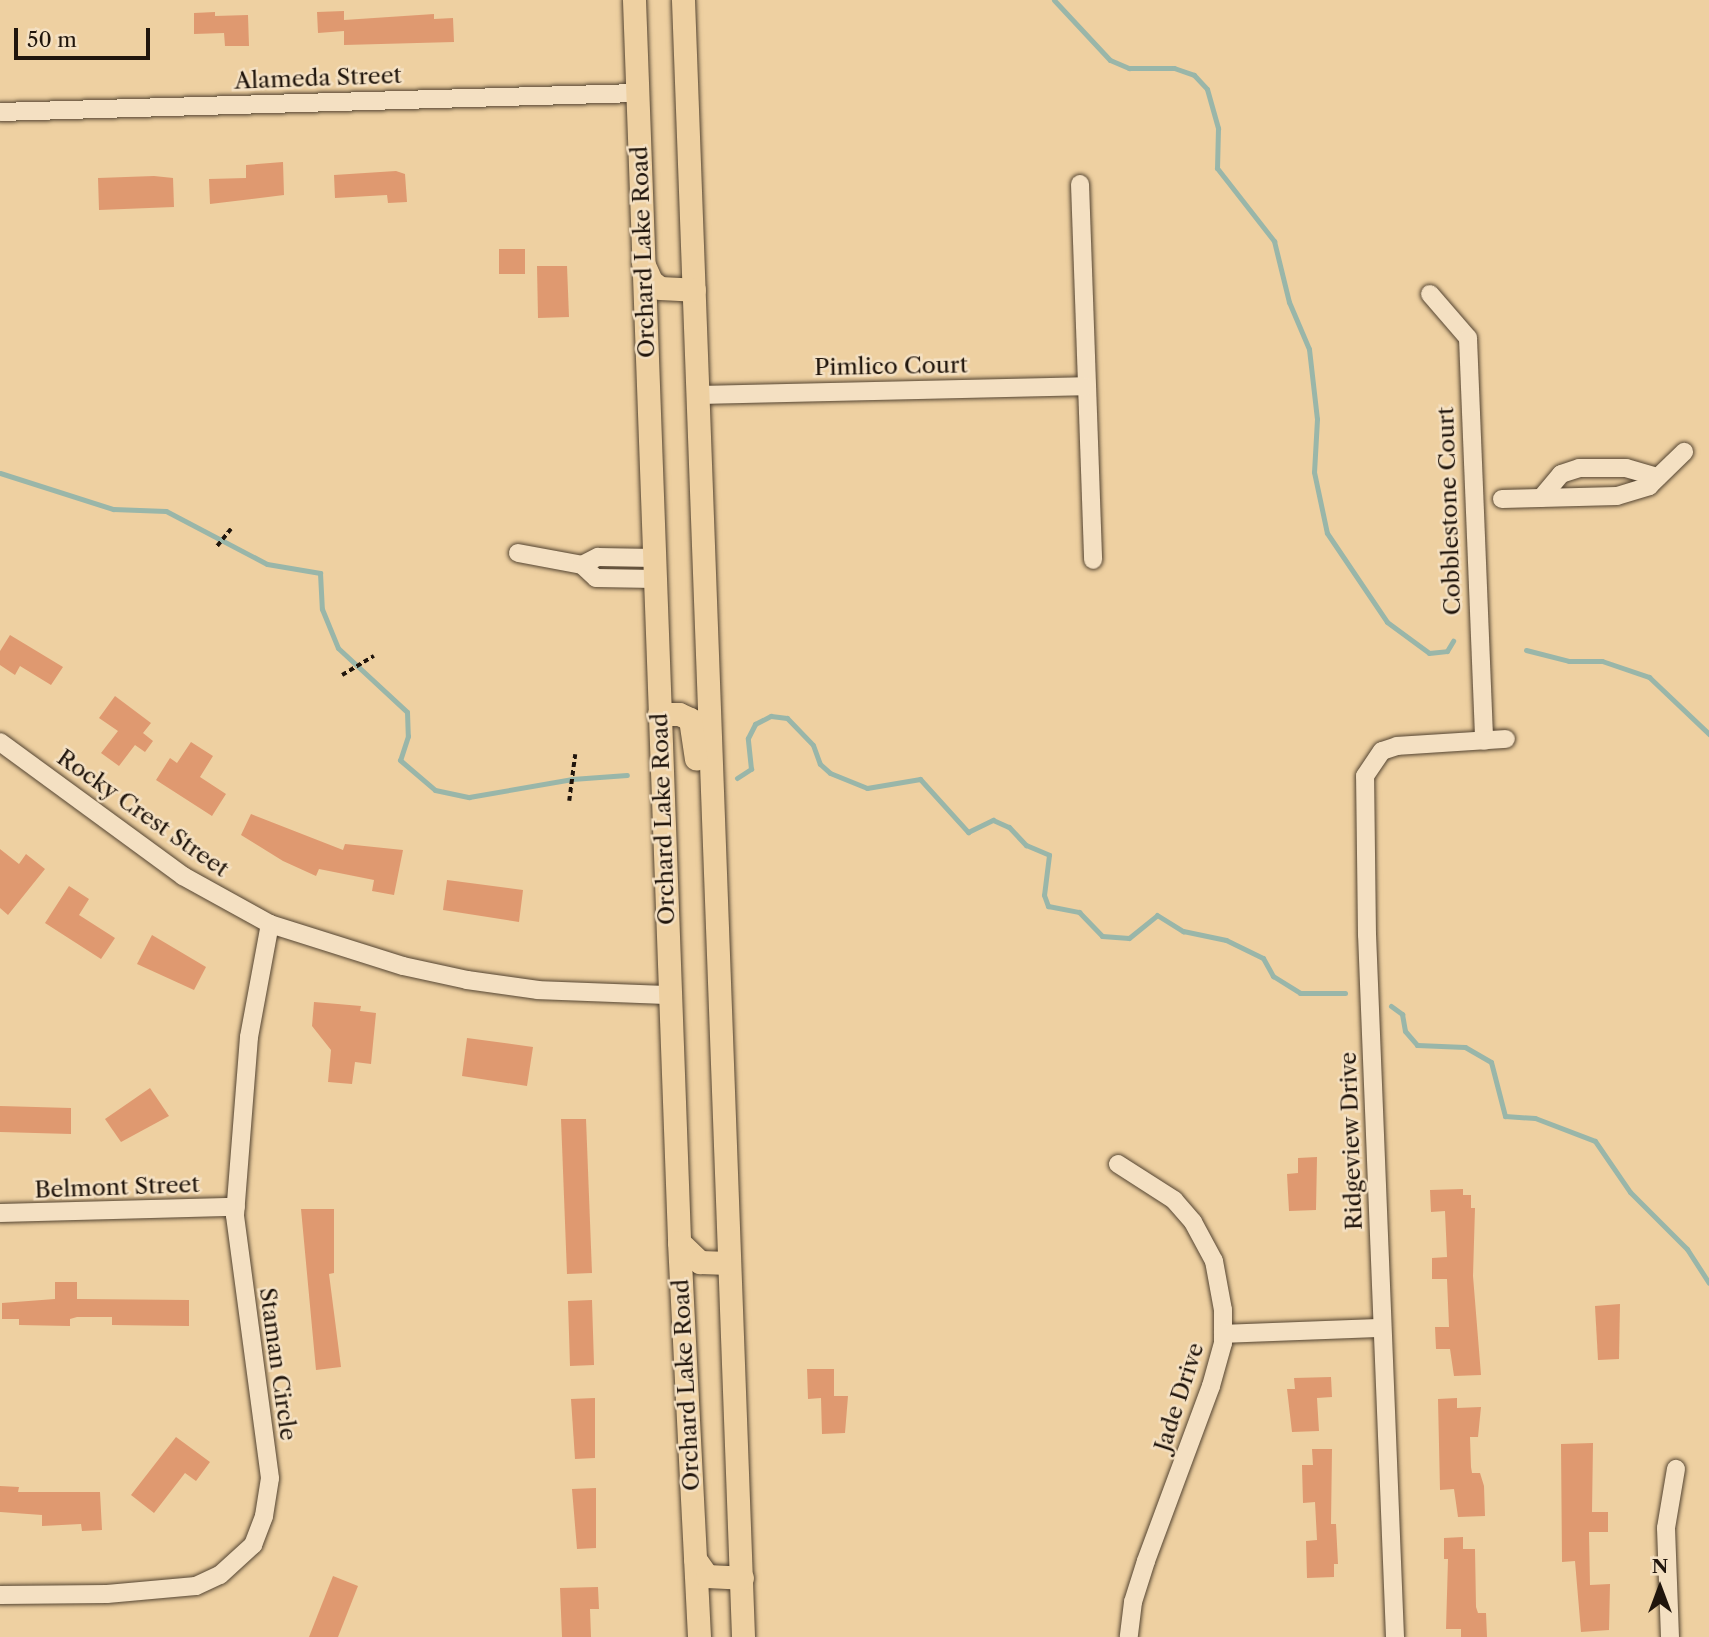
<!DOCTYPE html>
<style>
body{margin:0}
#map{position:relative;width:1709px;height:1637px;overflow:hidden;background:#eed0a1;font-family:"Libre Caslon Text",serif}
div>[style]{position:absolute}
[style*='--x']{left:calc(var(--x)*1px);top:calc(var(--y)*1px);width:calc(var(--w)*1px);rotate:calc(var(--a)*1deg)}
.stream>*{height:5px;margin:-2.5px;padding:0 2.5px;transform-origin:2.5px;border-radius:2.5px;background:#99b6a9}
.building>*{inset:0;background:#df9970}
.path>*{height:3.5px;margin-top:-1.75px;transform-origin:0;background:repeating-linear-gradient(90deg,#20150c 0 5px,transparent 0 8.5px)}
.roads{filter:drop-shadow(0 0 2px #544431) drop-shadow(0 0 2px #544431)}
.minor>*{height:18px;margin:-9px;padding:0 9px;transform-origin:9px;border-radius:9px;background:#f4e0c2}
.major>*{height:23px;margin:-11.5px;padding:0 11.5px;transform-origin:11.5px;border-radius:11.5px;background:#eed0a1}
span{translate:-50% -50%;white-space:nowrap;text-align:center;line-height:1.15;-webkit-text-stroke:5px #f4e0c2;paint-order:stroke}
.street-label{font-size:23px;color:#20150c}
.north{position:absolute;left:1625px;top:1553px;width:70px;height:70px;-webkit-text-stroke:5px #f4e0c2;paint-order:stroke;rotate:0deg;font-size:19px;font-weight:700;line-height:28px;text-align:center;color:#20150c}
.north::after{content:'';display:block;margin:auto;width:24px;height:32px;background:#20150c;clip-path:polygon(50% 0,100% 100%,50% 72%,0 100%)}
.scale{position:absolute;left:14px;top:28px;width:136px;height:32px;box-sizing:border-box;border:4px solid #20150c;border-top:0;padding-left:9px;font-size:21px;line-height:24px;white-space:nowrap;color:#20150c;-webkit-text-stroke:5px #f4e0c2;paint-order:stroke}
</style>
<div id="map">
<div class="stream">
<i style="--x:1054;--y:0;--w:82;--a:47"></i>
<i style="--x:1110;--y:60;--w:21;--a:23"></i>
<i style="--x:1129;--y:68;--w:45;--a:0"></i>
<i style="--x:1174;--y:68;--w:21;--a:19"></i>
<i style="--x:1194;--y:75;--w:19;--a:47"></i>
<i style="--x:1207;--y:89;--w:41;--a:74.2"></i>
<i style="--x:1218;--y:128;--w:40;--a:91.4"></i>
<i style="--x:1217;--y:168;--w:93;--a:52"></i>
<i style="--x:1274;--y:241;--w:63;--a:76.2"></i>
<i style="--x:1289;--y:302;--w:51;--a:66.9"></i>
<i style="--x:1309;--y:349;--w:70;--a:83.5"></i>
<i style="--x:1317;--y:419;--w:53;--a:93.2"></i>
<i style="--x:1314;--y:472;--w:62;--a:78"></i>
<i style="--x:1327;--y:533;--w:107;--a:56"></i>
<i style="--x:1387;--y:622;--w:52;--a:36.4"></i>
<i style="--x:1429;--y:653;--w:18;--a:-6"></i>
<i style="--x:1447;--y:651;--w:12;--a:-59"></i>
<i style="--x:0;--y:473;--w:119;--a:17.7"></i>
<i style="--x:113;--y:509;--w:53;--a:2.2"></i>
<i style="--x:166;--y:511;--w:114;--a:27.7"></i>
<i style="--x:267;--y:564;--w:54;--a:9.6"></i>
<i style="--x:320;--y:573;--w:36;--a:87"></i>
<i style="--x:322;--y:609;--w:42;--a:67.7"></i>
<i style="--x:338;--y:648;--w:94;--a:42.8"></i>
<i style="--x:407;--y:712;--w:24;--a:88"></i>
<i style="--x:408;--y:736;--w:25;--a:108"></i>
<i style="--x:400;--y:760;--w:46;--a:40.6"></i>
<i style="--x:435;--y:790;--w:35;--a:12"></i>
<i style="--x:469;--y:797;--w:105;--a:-9.9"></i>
<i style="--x:572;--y:779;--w:55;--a:-4.2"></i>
<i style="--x:1526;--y:650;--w:44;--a:14.3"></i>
<i style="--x:1569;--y:661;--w:33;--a:0"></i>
<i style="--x:1602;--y:661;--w:50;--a:18.8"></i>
<i style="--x:1649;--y:677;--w:83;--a:43.5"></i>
<i style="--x:737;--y:778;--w:17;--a:-33"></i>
<i style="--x:751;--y:769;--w:31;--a:-96"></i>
<i style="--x:748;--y:738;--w:16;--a:-63"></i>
<i style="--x:755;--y:724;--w:18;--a:-27"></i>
<i style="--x:771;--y:716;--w:16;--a:7"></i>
<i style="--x:787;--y:718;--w:37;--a:46"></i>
<i style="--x:813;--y:745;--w:20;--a:70"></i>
<i style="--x:820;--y:764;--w:13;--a:42"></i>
<i style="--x:830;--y:773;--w:40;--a:22"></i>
<i style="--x:867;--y:788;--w:54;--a:-9.6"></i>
<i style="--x:920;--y:779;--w:72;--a:47.8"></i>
<i style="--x:968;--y:832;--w:28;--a:-26"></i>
<i style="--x:993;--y:820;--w:17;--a:24"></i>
<i style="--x:1009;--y:827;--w:25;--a:47"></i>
<i style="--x:1026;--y:845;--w:25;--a:23"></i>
<i style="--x:1049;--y:855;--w:40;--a:97.1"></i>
<i style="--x:1044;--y:895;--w:12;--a:70"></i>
<i style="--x:1048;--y:906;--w:32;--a:11"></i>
<i style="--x:1079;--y:912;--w:33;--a:46"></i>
<i style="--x:1102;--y:936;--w:27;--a:4"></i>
<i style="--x:1129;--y:938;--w:36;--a:-39"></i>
<i style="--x:1157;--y:915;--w:31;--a:32"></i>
<i style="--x:1183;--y:931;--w:44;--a:11.8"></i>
<i style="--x:1226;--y:940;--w:41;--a:25.9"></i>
<i style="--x:1263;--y:958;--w:21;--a:61"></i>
<i style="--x:1273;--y:976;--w:32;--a:32"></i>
<i style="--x:1300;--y:993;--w:45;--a:0"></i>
<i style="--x:1391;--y:1006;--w:14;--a:36"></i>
<i style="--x:1402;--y:1014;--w:17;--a:80"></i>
<i style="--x:1405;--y:1031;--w:18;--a:49"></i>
<i style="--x:1417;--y:1045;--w:48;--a:2.4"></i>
<i style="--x:1465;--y:1047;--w:30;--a:30"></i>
<i style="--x:1491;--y:1062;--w:56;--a:75.5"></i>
<i style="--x:1505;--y:1116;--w:30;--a:4"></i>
<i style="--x:1535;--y:1118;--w:64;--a:21"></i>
<i style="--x:1595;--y:1141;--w:62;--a:55.5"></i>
<i style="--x:1630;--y:1192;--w:81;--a:45"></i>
<i style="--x:1687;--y:1249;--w:40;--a:57.1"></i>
</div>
<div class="building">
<i style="clip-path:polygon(344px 11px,344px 20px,434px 14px,434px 19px,453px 18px,454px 42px,344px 45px,344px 31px,318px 33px,317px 12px)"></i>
<i style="clip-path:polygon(215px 12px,215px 16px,248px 15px,249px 46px,225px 46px,224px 33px,194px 34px,194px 13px)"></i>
<i style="clip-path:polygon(283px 162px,284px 195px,210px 204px,209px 179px,246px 178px,246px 165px)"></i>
<i style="clip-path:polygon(396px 171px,405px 174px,407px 202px,388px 203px,387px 195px,335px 198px,334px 175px)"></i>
<i style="clip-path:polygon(154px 176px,173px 178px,174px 207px,99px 210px,98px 178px)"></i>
<i style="clip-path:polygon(499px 249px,525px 249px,525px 274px,499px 274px)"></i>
<i style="clip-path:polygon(537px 266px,567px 266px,569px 317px,538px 318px)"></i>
<i style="clip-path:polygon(10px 635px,63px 667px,51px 685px,20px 666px,15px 675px,0 665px,0 651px)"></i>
<i style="clip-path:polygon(115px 696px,151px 723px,143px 733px,153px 741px,145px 752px,135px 745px,119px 766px,101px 753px,118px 731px,99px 718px)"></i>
<i style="clip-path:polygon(191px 742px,213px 756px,200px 777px,226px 794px,212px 816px,156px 780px,170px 758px,177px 763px)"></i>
<i style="clip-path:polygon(251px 814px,343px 850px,345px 844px,403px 850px,394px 895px,372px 891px,374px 880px,319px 869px,316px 876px,283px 861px,241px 835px)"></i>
<i style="clip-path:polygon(0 849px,19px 864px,26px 854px,45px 869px,8px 915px,0 908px)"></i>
<i style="clip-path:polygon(447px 880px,523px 890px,519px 922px,443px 910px)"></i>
<i style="clip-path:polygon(69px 886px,89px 899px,79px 915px,115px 938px,101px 959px,45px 923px)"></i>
<i style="clip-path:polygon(152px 935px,206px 967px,194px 990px,137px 964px)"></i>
<i style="clip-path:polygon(314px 1002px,361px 1006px,360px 1011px,376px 1013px,371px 1064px,355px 1062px,352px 1084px,328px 1082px,331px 1050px,312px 1026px)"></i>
<i style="clip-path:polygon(467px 1038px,533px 1047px,527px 1086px,462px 1076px)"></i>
<i style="clip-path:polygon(150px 1088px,169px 1116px,121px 1142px,105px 1119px)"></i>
<i style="clip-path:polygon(0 1106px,71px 1108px,71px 1134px,0 1132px)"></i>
<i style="clip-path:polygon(561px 1119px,586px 1119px,592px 1273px,567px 1274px)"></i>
<i style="clip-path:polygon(1317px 1157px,1316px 1210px,1289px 1211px,1287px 1174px,1298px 1173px,1298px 1158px)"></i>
<i style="clip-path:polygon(1463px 1189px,1463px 1195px,1471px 1195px,1471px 1208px,1475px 1208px,1473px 1276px,1481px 1375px,1454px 1376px,1450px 1349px,1436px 1349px,1435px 1327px,1449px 1327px,1447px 1279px,1432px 1279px,1432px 1258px,1447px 1257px,1445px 1211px,1431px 1212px,1430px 1190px)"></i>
<i style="clip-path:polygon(301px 1209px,334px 1209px,334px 1273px,329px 1274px,341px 1367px,316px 1370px)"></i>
<i style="clip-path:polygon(55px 1282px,77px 1282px,77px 1299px,189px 1300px,189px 1326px,112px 1325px,112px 1317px,77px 1317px,70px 1319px,70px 1326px,19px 1325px,19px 1319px,2px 1319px,2px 1303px,55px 1299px)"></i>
<i style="clip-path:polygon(592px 1300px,594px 1365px,570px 1366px,568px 1301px)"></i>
<i style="clip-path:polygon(1620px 1304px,1619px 1359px,1598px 1360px,1595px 1306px)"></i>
<i style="clip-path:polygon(807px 1369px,834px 1369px,834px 1396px,848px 1396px,845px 1433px,822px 1434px,821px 1398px,808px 1399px)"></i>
<i style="clip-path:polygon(1331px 1377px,1332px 1397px,1317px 1398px,1319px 1431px,1292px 1432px,1287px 1389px,1295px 1389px,1294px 1378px)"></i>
<i style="clip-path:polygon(595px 1398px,595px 1458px,575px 1459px,571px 1399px)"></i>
<i style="clip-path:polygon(1457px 1398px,1457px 1408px,1481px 1407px,1478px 1437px,1470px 1437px,1471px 1467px,1472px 1473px,1480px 1473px,1484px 1486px,1485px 1516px,1458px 1517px,1454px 1489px,1440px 1490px,1438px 1399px)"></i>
<i style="clip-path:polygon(176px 1437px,210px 1462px,196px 1481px,185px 1473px,154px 1513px,131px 1495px)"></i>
<i style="clip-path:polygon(1593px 1443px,1592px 1512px,1608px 1512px,1608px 1532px,1589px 1532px,1590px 1585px,1610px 1584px,1609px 1630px,1581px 1632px,1575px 1561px,1562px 1562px,1561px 1444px)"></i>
<i style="clip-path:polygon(1312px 1449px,1332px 1449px,1331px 1524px,1336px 1524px,1338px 1564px,1334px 1564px,1334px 1577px,1307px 1578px,1306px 1541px,1317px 1540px,1315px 1502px,1303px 1503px,1302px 1465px,1313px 1465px)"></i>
<i style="clip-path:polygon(0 1486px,19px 1487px,18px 1492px,100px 1492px,102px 1530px,82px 1531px,81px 1524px,42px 1526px,42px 1515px,0 1512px)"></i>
<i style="clip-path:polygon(596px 1488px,596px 1548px,577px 1549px,572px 1489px)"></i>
<i style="clip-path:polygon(1463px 1537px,1463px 1549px,1475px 1549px,1476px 1607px,1478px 1613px,1486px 1613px,1487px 1637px,1461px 1637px,1461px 1629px,1446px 1629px,1448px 1559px,1444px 1559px,1444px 1538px)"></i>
<i style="clip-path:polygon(333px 1576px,358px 1586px,338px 1637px,309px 1637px)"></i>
<i style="clip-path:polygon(598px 1587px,599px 1609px,590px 1609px,591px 1637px,562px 1637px,560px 1588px)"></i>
</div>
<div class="path">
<i style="--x:217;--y:546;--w:22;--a:-51"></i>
<i style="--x:342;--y:675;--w:37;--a:-31"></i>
<i style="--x:569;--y:801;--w:47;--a:-82.7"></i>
</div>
<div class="roads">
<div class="minor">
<i style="--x:0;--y:112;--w:637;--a:-1.71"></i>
<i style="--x:1080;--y:184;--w:376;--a:88"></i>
<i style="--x:1430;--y:294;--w:58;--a:49.2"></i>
<i style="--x:1468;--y:338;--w:403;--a:87.7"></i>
<i style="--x:697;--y:395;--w:388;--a:-1.3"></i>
<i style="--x:1541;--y:498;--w:31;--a:-50"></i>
<i style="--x:1561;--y:474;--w:19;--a:-18"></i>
<i style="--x:1579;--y:468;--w:47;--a:0"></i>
<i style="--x:1626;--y:468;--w:33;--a:16"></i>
<i style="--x:1502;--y:499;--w:115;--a:-1.5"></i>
<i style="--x:1617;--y:496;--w:34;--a:-17"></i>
<i style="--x:1649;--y:486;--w:49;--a:-44.2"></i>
<i style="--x:518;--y:553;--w:65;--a:10.6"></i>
<i style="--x:582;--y:565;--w:19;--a:43"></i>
<i style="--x:596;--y:578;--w:59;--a:1"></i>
<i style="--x:582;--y:565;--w:18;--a:-27"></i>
<i style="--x:598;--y:557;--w:57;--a:1"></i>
<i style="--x:0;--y:742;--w:227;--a:36.2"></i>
<i style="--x:183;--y:876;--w:99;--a:28.9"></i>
<i style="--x:270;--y:924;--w:139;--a:17.5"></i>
<i style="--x:403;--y:966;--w:66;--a:12.3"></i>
<i style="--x:467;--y:980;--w:72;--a:8"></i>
<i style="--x:538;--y:990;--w:132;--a:2.2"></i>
<i style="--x:1118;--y:1164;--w:67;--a:32.7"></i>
<i style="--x:1174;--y:1200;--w:29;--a:49"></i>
<i style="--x:1193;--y:1222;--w:44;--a:61.7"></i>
<i style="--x:1214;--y:1261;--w:50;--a:79.6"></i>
<i style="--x:1223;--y:1310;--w:33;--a:90"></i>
<i style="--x:1223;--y:1343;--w:45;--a:105.6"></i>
<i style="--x:1211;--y:1386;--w:187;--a:110.4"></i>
<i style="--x:1146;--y:1561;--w:43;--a:107.6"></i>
<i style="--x:1133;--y:1602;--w:35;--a:97"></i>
<i style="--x:0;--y:1213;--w:236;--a:-1.5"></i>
<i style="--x:1223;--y:1334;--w:159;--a:-2.2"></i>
<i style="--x:0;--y:1595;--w:107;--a:-0.5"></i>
<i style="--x:107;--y:1594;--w:89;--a:-5.1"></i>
<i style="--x:196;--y:1586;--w:26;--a:-25"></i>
<i style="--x:220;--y:1575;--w:45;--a:-42.3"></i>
<i style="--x:253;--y:1545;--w:31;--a:-69"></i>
<i style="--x:264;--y:1516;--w:38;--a:-81"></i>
<i style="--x:270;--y:1478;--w:265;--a:-97.6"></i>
<i style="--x:235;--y:1215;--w:179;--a:-85.5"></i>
<i style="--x:249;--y:1037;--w:115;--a:-79.5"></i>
<i style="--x:1395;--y:1637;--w:703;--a:-92.28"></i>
<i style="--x:1367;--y:935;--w:159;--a:-90.7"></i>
<i style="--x:1365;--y:776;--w:30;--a:-56"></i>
<i style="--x:1382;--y:751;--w:16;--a:-18"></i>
<i style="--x:1397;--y:746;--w:109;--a:-3.7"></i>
<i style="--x:1670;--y:1637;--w:109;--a:-92.1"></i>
<i style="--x:1666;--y:1528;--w:60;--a:-80.4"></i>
</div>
<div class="major">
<i style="--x:634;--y:0;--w:1243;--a:87.92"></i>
<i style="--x:679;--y:1242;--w:396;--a:87.1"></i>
<i style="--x:683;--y:0;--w:1638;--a:87.9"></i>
<i style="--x:643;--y:263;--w:20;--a:66"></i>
<i style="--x:651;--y:281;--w:11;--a:38"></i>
<i style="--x:660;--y:288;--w:34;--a:3"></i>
<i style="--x:659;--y:714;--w:20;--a:0"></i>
<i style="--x:679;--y:714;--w:12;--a:24"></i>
<i style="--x:690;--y:719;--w:40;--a:81.5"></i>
<i style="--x:679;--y:1242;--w:29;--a:44"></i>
<i style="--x:700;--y:1262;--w:29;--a:2"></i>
<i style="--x:695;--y:1559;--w:21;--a:55"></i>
<i style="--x:707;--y:1576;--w:35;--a:3"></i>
</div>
</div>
<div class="street-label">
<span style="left:318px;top:78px;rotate:-2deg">Alameda Street</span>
<span style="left:643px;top:252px;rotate:-92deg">Orchard Lake Road</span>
<span style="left:891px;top:366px;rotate:-1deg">Pimlico Court</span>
<span style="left:1449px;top:511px;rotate:-92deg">Cobblestone Court</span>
<span style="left:143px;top:813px;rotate:35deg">Rocky Crest Street</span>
<span style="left:663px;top:819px;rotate:-92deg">Orchard Lake Road</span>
<span style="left:1351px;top:1141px;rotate:-92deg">Ridgeview Drive</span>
<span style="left:117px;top:1187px;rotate:-2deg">Belmont Street</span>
<span style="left:278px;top:1364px;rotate:82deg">Staman Circle</span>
<span style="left:686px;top:1385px;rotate:-93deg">Orchard Lake Road</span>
<span style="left:1179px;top:1397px;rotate:-72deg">Jade Drive</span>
</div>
<div class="north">N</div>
<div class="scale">50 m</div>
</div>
